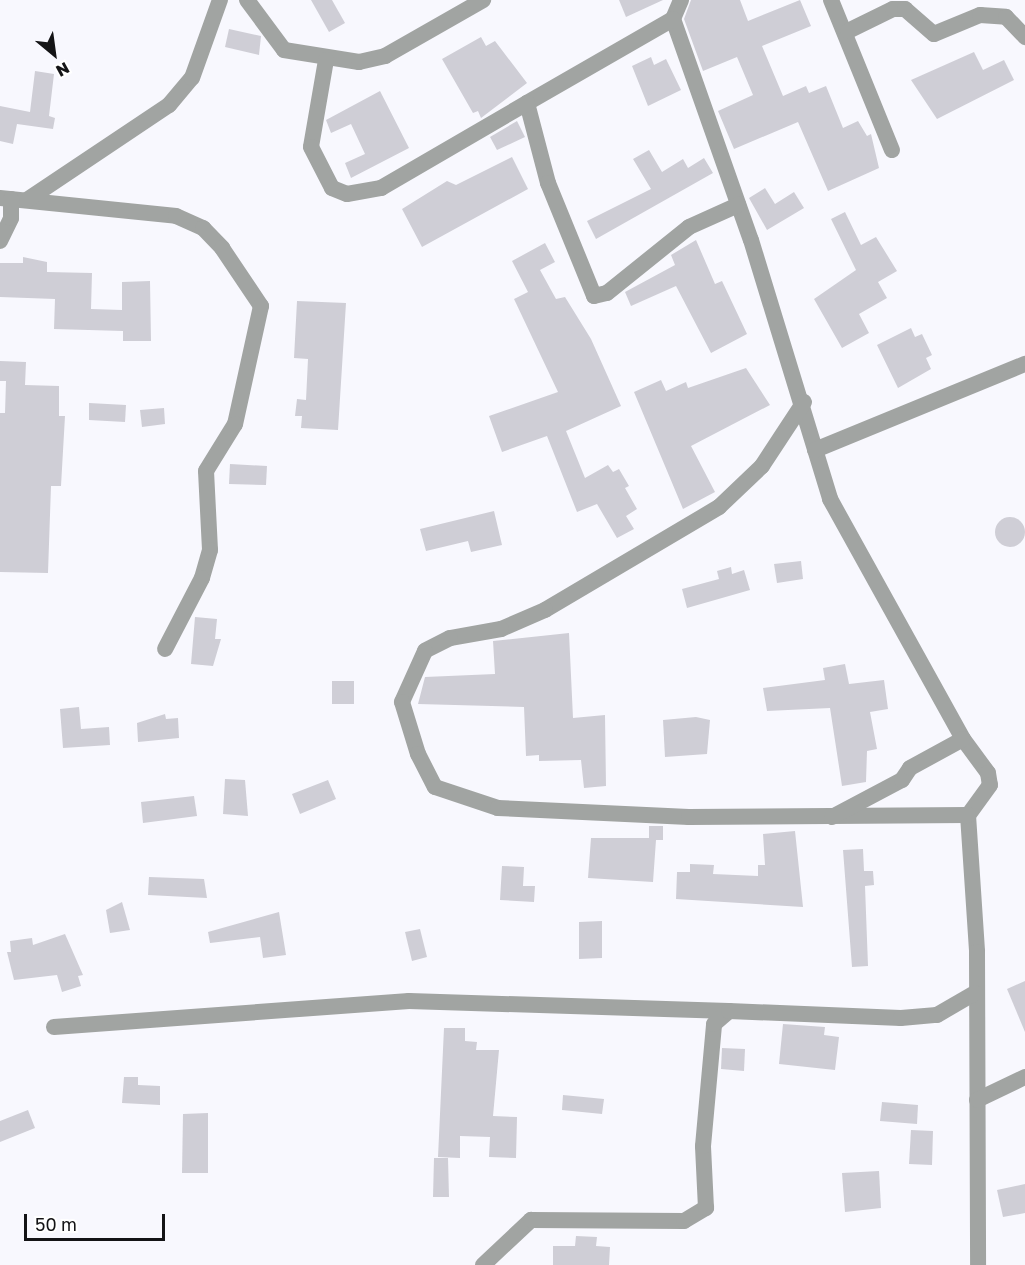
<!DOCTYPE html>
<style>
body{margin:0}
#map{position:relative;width:1025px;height:1265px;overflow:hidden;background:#f8f8fe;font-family:"Golos Text",sans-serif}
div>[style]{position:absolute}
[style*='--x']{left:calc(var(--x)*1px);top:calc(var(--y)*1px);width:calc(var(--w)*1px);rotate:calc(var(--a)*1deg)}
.building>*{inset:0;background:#cfced6}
.round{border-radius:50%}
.street>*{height:16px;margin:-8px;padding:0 8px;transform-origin:8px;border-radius:8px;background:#a1a4a2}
span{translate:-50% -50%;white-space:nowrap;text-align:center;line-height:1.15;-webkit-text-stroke:5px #fff;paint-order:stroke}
.north{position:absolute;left:24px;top:24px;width:60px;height:60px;-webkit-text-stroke:4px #fff;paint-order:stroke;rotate:151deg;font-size:16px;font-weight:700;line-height:24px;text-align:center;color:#141416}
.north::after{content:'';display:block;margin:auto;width:21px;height:27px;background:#141416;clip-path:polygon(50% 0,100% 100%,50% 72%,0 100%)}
.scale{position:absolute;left:24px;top:1214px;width:141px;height:27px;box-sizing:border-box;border:3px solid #141416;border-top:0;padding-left:8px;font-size:18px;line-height:21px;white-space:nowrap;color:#141416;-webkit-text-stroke:4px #fff;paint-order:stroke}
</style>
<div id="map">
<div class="building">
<i style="clip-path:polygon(311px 0,332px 0,345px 23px,329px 32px)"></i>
<i style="clip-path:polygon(619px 0,663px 0,626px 17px)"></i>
<i style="clip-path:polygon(691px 0,740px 0,748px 21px,800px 0,811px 26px,762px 46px,783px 96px,806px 86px,809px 93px,826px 86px,843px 128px,858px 121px,867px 136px,871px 134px,879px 168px,828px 191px,798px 122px,734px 149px,718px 111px,753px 95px,737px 57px,703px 71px,684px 19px)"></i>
<i style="clip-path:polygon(229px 29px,261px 36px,259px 55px,225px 47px)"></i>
<i style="clip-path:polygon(481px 37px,486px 46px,495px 41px,527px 83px,481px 118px,478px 111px,473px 113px,442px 59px)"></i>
<i style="clip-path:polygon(974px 52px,983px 70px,1004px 60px,1014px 80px,937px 119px,911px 80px)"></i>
<i style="clip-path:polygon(651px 57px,654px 65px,666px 59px,681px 90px,648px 106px,632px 66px)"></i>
<i style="clip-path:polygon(35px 71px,54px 74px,49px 116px,55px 118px,53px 129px,17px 124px,13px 144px,0 141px,0 106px,30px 112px)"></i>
<i style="clip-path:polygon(380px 91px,409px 148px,351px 178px,345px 163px,365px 154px,351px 124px,331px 133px,326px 120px)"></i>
<i style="clip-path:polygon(517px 121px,525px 137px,497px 150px,490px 137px)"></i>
<i style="clip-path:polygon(649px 150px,662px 172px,683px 159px,688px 168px,704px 158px,713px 173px,596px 239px,587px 221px,651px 189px,633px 159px)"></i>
<i style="clip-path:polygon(512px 157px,528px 189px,422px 247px,402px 209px,447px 181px,456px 185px)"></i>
<i style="clip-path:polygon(765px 188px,775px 204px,794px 192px,804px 208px,767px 230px,749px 198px)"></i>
<i style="clip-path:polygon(845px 212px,861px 245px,876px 237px,897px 271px,878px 282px,887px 298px,859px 314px,869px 333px,842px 348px,814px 299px,856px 270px,831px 219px)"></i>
<i style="clip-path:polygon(696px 240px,715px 284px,722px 281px,747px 334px,711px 353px,676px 286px,631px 306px,625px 292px,675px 265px,671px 255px)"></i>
<i style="clip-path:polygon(545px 243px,555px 262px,540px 270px,556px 299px,565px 297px,591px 339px,621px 406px,566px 431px,585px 478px,608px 465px,613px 472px,619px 469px,629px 486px,625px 488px,637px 509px,626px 516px,634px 529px,617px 538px,597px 504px,577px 512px,547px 436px,502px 452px,489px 416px,558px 392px,514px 299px,528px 292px,512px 261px)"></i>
<i style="clip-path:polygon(23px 257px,47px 262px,47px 272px,92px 273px,91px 309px,122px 310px,122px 282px,150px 281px,151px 341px,123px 341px,123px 331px,54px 329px,55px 299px,0 297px,0 263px,23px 263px)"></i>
<i style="clip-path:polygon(297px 301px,346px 303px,338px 430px,301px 428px,302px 416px,295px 416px,297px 399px,306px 400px,308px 359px,294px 358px)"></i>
<i style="clip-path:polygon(911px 328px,915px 337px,922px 334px,932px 355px,926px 358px,931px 369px,898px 388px,877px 345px)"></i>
<i style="clip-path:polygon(0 361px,26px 362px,25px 385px,59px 386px,59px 416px,65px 416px,61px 486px,51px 486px,48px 573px,0 572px,0 413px,5px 413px,6px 381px,0 381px)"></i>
<i style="clip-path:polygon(746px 368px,770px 405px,691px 446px,715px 492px,683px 509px,634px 392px,661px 380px,666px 391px,686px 382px,688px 388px)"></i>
<i style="clip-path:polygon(89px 403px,126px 405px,125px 422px,89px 420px)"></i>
<i style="clip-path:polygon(164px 408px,165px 424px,142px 427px,140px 410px)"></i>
<i style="clip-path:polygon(230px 464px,267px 466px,266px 485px,229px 484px)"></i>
<i style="clip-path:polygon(494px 511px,502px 545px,471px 552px,468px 541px,426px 551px,420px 529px)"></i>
<i class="round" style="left:995px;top:517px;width:30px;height:30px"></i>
<i style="clip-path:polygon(801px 561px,803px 579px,777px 583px,774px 564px)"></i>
<i style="clip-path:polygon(731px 567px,732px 574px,744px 570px,750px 590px,687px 608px,682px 589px,719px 579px,717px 571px)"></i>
<i style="clip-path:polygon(195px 617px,217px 619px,215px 639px,221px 639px,213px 666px,191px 664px)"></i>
<i style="clip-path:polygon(569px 633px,573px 718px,605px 715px,606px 786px,584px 788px,581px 760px,539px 761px,539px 755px,526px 756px,524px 707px,418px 704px,425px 677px,495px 674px,493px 641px)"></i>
<i style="clip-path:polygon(845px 664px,849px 684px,884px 680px,888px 709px,870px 712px,877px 749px,867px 751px,866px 782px,842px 786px,830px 708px,767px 711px,763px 688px,825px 680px,823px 668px)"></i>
<i style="clip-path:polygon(332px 681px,354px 681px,354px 704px,332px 704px)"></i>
<i style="clip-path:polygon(79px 707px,81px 729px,109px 727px,110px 745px,63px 748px,60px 709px)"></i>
<i style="clip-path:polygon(165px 714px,166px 719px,178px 718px,179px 738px,138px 742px,137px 723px)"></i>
<i style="clip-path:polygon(696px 717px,710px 720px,707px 754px,665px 757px,663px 720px)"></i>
<i style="clip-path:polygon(225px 779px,245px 780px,248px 816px,223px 814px)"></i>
<i style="clip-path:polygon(328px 780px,336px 799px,300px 814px,292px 794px)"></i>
<i style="clip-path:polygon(194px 796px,197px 816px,143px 823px,141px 802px)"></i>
<i style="clip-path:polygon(649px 826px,663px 826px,663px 840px,656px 840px,653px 882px,588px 878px,591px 838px,649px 838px)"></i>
<i style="clip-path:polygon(795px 831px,803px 907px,676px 899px,677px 872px,690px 872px,690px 864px,714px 865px,713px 874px,758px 876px,758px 865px,765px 865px,763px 834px)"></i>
<i style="clip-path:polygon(863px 849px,864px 871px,873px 871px,874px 885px,865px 886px,868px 966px,852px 967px,843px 850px)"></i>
<i style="clip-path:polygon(502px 866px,524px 867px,523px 886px,535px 886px,534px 902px,500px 900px)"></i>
<i style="clip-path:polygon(149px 877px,204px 879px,207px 898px,148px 895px)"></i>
<i style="clip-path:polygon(122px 902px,130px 930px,110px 933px,106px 910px)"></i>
<i style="clip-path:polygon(279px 912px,286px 955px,263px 958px,260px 937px,210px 943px,208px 932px)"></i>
<i style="clip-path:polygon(602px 921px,602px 958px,579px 959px,579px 922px)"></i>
<i style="clip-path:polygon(420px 929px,427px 957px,412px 961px,405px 932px)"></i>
<i style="clip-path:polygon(65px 934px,83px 975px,78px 976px,81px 986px,62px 992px,57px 975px,14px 980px,7px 952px,11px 952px,10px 941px,32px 938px,33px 945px)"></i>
<i style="clip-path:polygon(1025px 981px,1025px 1032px,1007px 989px)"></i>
<i style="clip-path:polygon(783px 1024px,825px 1027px,824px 1035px,839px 1037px,835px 1070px,779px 1064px)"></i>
<i style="clip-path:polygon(444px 1028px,465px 1028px,465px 1041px,477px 1042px,476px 1050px,499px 1050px,493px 1116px,517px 1117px,516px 1158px,489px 1157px,490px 1137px,460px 1136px,460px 1158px,438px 1157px)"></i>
<i style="clip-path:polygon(722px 1048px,745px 1049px,744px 1071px,721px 1069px)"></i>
<i style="clip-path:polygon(124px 1077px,138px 1077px,138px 1085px,160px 1086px,160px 1105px,122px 1103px)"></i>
<i style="clip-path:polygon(563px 1095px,604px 1099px,602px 1114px,562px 1110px)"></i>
<i style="clip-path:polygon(882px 1102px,918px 1105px,917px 1124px,880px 1121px)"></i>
<i style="clip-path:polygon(28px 1110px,35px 1128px,0 1142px,0 1121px)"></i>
<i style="clip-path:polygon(208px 1113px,208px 1173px,182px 1173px,183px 1114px)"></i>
<i style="clip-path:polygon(911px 1130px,933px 1131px,932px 1165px,909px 1164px)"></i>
<i style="clip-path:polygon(434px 1158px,448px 1158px,449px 1197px,433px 1197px)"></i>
<i style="clip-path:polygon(879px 1171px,881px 1208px,845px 1212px,842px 1173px)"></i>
<i style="clip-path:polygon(1025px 1184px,1025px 1213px,1003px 1217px,997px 1190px)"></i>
<i style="clip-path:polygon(576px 1236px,597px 1237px,596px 1246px,610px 1247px,609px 1265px,553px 1265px,553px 1246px,575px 1246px)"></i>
</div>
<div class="street">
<i style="--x:247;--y:0;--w:62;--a:53.5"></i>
<i style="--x:284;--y:50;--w:76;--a:9.1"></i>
<i style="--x:359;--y:62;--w:27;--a:-13"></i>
<i style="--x:385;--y:56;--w:113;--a:-29.7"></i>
<i style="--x:681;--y:0;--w:21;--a:113"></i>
<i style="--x:673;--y:19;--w:234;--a:70.6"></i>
<i style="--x:751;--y:240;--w:271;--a:73"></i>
<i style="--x:830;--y:499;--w:274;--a:61"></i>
<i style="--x:963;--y:739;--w:42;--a:53.7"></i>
<i style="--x:988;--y:773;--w:12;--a:81"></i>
<i style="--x:990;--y:785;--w:37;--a:126"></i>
<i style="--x:968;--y:815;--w:137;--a:86.2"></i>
<i style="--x:977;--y:952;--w:313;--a:89.8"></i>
<i style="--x:831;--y:0;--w:162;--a:67.9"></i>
<i style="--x:673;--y:19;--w:168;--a:150.1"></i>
<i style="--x:527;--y:103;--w:83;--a:75.3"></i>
<i style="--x:548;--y:183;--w:122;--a:67.8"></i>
<i style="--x:594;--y:296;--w:13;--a:-13"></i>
<i style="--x:607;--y:293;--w:105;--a:-38.8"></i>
<i style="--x:689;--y:227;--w:54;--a:-24.2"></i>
<i style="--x:848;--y:31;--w:50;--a:-26.1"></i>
<i style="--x:893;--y:9;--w:12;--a:0"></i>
<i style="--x:905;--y:9;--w:38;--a:41"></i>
<i style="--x:934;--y:34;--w:50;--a:-22.4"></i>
<i style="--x:980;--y:15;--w:26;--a:4"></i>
<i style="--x:1006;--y:17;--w:28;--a:46"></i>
<i style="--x:326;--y:60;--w:88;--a:99.8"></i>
<i style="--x:311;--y:147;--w:46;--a:62.9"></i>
<i style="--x:332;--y:188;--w:16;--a:22"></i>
<i style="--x:347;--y:194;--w:35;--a:-10"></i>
<i style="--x:381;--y:188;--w:169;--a:-30.2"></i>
<i style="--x:0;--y:198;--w:177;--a:5.8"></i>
<i style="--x:176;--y:216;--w:30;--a:24"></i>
<i style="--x:203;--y:228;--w:28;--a:46"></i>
<i style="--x:222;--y:248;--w:70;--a:56.1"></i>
<i style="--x:261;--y:306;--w:121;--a:102.4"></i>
<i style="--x:235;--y:424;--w:55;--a:121.7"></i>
<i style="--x:206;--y:471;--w:79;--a:87.1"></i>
<i style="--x:210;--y:550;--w:29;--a:106"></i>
<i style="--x:202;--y:578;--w:80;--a:117.5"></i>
<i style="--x:27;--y:200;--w:171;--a:-33.8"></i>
<i style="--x:169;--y:105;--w:35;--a:-50"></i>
<i style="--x:192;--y:78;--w:83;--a:-70.3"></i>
<i style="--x:0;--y:241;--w:25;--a:-64"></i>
<i style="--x:11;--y:218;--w:19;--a:-90"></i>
<i style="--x:804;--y:402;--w:77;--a:123.3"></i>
<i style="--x:762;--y:466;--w:59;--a:136.4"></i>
<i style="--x:719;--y:507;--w:202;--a:149.4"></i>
<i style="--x:545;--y:610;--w:48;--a:156.6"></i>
<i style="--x:501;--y:629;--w:52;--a:170"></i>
<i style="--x:450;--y:638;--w:28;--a:153"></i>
<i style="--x:425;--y:651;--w:56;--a:114.3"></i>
<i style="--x:402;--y:702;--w:54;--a:72.9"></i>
<i style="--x:418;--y:754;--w:37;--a:63"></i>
<i style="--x:435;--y:787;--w:66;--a:18.4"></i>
<i style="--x:498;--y:808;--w:191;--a:2.7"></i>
<i style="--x:689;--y:817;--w:279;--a:-0.4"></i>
<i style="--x:815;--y:450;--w:227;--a:-22.3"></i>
<i style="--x:832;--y:817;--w:79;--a:-27.9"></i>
<i style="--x:902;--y:780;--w:14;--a:-56"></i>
<i style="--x:910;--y:768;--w:60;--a:-28.7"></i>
<i style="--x:54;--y:1027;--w:356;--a:-4.2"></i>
<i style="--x:409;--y:1001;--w:320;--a:1.8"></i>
<i style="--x:977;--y:1100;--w:53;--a:-25.6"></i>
<i style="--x:483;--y:1265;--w:66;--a:-43.2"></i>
<i style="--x:531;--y:1220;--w:153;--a:0.4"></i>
<i style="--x:684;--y:1221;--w:26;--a:-31"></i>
<i style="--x:706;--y:1208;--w:62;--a:-92.8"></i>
<i style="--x:703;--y:1146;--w:122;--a:-84.8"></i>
<i style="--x:714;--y:1024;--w:20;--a:-41"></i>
<i style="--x:729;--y:1011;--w:172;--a:2.3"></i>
<i style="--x:901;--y:1018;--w:36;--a:-5"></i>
<i style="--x:937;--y:1015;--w:44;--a:-30.1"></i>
</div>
<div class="north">N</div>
<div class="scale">50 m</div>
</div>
